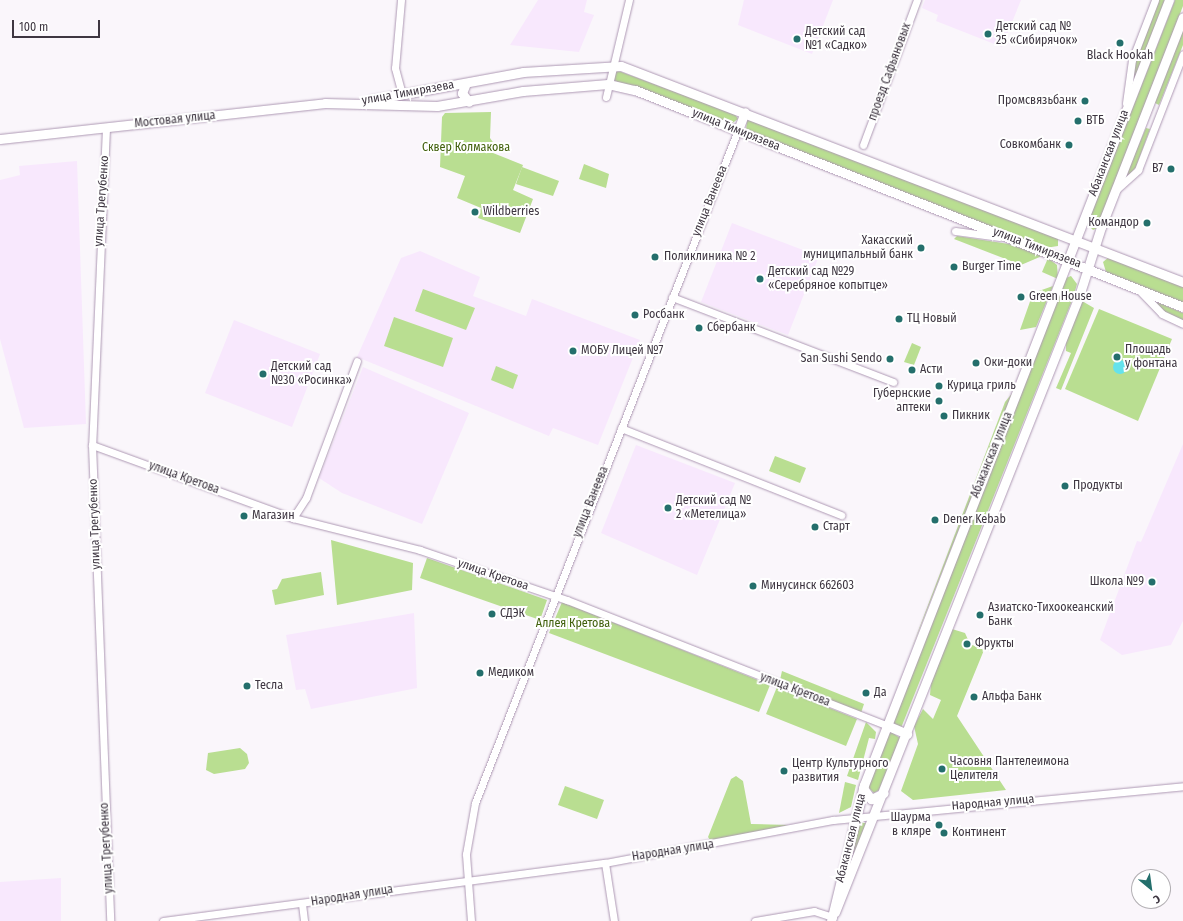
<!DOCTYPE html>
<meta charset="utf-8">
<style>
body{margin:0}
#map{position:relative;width:1183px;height:921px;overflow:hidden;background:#faf6fb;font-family:"Fira Sans Condensed",sans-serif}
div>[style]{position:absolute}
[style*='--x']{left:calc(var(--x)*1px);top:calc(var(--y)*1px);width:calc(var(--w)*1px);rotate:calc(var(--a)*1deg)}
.built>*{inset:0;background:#f8e8fd}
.green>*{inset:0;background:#b9de91}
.water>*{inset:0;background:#65e2ec}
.round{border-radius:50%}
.roads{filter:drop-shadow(0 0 1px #ae99b4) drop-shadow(0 0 1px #ae99b4)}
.minor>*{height:7px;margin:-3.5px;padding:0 3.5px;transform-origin:3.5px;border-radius:3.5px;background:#fff}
.major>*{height:9px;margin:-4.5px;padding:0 4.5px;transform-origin:4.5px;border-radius:4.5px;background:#fff}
.dots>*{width:11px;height:11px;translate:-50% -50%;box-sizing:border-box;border:2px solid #fff;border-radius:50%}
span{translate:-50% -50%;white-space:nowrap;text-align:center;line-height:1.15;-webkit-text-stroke:4px #fff;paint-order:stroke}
.poi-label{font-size:12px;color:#3e3641}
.left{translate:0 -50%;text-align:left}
.right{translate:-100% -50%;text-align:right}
.street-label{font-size:12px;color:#3e3641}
.park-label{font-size:12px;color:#41600c}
.north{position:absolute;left:1131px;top:869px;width:40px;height:40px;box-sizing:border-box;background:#fff;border:1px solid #b2afb3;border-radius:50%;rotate:151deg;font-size:11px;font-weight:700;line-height:16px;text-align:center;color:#3e3641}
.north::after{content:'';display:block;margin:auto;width:14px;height:18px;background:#246f6c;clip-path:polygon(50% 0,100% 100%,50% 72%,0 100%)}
.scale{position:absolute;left:12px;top:20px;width:88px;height:18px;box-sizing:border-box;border:2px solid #3e3641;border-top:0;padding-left:5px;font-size:12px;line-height:14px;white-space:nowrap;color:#3e3641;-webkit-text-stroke:3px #fff;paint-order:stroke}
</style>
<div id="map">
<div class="built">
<i style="clip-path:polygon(538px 0,587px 0,584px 12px,594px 15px,579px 52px,510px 45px)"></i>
<i style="clip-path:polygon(744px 0,833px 0,812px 54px,738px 25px)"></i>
<i style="clip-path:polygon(925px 0,1021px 0,1002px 47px,936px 21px,938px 15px,922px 8px)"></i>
<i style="clip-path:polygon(77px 161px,86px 424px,24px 428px,0 339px,0 180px,20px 175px,19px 166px)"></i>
<i style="clip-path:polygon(732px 223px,819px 256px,788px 335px,701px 302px)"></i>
<i style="clip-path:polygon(420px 251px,480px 277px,473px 296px,526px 316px,532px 299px,640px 340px,598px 445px,553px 428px,549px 436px,357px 357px,401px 258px)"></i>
<i style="clip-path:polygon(234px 320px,320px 354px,292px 427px,205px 393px)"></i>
<i style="clip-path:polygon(363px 367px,469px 413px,422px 524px,342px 493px,319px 478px)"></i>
<i style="clip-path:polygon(1183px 444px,1183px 621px,1171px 645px,1122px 655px,1100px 640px,1137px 541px,1141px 542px)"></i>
<i style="clip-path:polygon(636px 445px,735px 483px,697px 575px,601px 533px)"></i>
<i style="clip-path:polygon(414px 613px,417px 688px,311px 709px,305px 689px,296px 690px,286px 635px)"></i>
<i style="clip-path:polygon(61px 878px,61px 921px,0 921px,0 882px)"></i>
</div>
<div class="green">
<i style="clip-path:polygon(1158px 0,1166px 0,1131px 90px,1136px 56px)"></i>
<i style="clip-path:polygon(1175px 0,1183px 0,1183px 6px,1097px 228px,1093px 230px,1087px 224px)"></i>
<i style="clip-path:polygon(1183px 24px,1183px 45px,1159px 105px,1155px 103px,1156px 91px)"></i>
<i style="clip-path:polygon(616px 70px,735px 114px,738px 119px,731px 124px,615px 81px,612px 78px)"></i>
<i style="clip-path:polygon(491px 112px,490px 138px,495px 145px,493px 153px,523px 165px,513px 190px,533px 199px,520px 233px,478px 218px,481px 208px,457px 198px,465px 176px,440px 167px,442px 117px,445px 113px)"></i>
<i style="clip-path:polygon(750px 119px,1058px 238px,1058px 246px,1045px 248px,746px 130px,747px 120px)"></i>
<i style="clip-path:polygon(1146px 128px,1150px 129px,1136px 167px,1122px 183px)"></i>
<i style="clip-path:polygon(584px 164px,609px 174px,606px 188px,579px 179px)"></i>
<i style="clip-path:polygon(522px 167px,559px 181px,553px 196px,516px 184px)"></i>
<i style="clip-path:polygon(957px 236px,1009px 244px,1042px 256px,1021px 265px,954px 239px)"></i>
<i style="clip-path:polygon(1109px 257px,1183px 286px,1183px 305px,1106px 272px,1103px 262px)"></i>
<i style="clip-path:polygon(1048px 258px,1057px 265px,1058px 279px,1042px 272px)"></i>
<i style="clip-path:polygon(1071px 276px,1077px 284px,1073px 298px,901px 728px,891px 722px,1066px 278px)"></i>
<i style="clip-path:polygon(1053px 286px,1036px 327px,1020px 330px,1033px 293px)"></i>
<i style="clip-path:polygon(423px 289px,475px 308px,466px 330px,415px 311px)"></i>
<i style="clip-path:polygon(1150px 299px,1183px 313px,1183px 322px,1167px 315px)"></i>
<i style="clip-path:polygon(1082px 301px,1094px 308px,1061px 390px,1056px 388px,1071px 353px,1066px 351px,1066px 342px)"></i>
<i style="clip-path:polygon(1099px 309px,1172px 339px,1138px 421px,1065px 389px)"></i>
<i style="clip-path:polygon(394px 317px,453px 338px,443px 367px,384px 346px)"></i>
<i style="clip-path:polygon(912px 343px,921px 347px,914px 365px,904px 362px)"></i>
<i style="clip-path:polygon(496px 366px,518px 375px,513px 389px,491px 380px)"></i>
<i style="clip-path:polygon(1014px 391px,911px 650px,1005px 402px)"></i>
<i style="clip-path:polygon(775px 456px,806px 468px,800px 483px,769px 471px)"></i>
<i style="clip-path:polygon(331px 540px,413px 563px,412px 590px,337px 605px)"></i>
<i style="clip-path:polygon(427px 558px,547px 600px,540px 620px,420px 578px)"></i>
<i style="clip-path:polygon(321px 572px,324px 595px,275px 605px,272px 590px,277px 589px,282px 579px)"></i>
<i style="clip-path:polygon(562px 602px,770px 685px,759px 712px,549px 633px)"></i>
<i style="clip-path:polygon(952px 629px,965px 633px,970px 644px,984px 650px,957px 716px,1006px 790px,913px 800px,901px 791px,918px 744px,914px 726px,923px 709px,933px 719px,941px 700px,930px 695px,931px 683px)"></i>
<i style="clip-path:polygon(782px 671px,864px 704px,861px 713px,780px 680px)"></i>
<i style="clip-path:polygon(777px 687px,857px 719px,846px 746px,766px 714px)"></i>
<i style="clip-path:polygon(866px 722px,876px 732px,875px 739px,869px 738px,858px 780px,847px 776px)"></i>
<i style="clip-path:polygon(890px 731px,900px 738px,879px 790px,874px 793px,867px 786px)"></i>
<i style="clip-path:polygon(240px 748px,247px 754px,249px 763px,245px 769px,214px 774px,206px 770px,208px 753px)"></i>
<i style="clip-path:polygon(736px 776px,743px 781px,751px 824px,789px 825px,712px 843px,708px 837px,731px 779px)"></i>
<i style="clip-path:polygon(845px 782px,856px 785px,851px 807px,839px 813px)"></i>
<i style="clip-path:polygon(565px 786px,604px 800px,597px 819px,558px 805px)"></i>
<i style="clip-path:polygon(860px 822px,866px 823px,852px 861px,857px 830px)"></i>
</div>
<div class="water">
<i class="round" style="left:1113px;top:360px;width:14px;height:14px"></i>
</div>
<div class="roads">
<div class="minor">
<i style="--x:401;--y:0;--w:68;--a:95"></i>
<i style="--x:395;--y:68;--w:28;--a:75"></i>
<i style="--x:606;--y:97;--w:100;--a:-76.7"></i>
<i style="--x:1126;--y:103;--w:43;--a:-82.1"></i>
<i style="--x:1132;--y:60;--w:64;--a:-69"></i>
<i style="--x:106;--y:128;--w:317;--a:92.5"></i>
<i style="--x:92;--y:445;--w:476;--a:87.8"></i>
<i style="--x:863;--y:145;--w:155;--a:-69.6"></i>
<i style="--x:1116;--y:190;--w:30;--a:-42"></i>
<i style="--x:1138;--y:170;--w:124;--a:-68.8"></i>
<i style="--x:955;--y:231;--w:45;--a:7.6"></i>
<i style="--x:1139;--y:290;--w:33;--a:46"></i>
<i style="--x:1162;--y:314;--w:23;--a:25"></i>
<i style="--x:672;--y:297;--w:237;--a:21"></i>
<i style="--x:621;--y:428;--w:237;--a:21.6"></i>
<i style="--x:92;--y:445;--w:214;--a:20"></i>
<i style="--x:293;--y:518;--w:131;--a:14.1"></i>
<i style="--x:420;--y:550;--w:155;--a:18.8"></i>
<i style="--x:567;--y:600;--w:343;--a:21.4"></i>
<i style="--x:293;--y:518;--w:24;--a:-57"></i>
<i style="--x:306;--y:498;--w:146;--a:-69.6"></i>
<i style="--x:605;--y:863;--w:59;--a:81.2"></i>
<i style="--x:302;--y:904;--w:17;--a:83"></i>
<i style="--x:163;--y:921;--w:446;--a:-7.5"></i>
<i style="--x:605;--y:863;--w:232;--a:-10.7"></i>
<i style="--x:833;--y:820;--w:352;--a:-5.5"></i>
<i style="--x:471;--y:921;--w:67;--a:-94.3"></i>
<i style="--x:466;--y:854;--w:52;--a:-80"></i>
<i style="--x:475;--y:803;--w:723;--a:-68.66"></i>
<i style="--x:755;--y:921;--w:60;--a:-9.6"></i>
<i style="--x:814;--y:911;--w:20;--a:18"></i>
</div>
<div class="major">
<i style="--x:466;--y:83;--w:11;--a:112"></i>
<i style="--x:462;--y:93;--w:11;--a:52"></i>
<i style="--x:371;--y:100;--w:155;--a:-10.4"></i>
<i style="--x:523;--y:72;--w:98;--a:-3.5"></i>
<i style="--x:621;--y:66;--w:602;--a:21.02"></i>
<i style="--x:738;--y:130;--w:19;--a:-69"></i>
<i style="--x:0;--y:139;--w:327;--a:-6.3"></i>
<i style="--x:325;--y:103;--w:112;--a:1.5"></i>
<i style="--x:437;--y:106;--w:87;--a:-9.9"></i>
<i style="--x:523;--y:91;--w:85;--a:-4.7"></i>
<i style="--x:608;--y:84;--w:28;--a:13"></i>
<i style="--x:635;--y:90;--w:589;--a:21.6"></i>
<i style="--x:886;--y:725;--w:23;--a:23"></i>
<i style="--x:863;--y:788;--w:14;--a:54"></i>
<i style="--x:871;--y:799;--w:14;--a:-25"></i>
<i style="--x:835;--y:912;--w:663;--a:-68.39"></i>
<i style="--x:1079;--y:296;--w:72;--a:-72.3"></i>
<i style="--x:1101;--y:227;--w:225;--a:-68.7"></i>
<i style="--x:831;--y:921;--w:140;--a:-76.4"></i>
<i style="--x:864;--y:785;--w:842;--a:-68.77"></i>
</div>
</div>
<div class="dots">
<i style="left:988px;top:34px;background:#246f6c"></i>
<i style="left:797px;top:39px;background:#246f6c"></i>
<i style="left:1120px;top:43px;background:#246f6c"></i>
<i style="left:1085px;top:101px;background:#246f6c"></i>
<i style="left:1078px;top:121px;background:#246f6c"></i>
<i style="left:1069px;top:145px;background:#246f6c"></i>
<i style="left:1171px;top:169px;background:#246f6c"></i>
<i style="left:475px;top:212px;background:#246f6c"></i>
<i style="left:1147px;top:223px;background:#246f6c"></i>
<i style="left:921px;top:248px;background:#246f6c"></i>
<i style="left:655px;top:257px;background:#246f6c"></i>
<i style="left:954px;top:267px;background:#246f6c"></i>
<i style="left:760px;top:279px;background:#246f6c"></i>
<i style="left:1021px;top:297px;background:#246f6c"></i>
<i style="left:635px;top:315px;background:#246f6c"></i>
<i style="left:899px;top:319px;background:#246f6c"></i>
<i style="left:699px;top:328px;background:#246f6c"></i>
<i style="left:573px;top:351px;background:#246f6c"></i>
<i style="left:1117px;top:357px;background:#246f6c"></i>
<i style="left:890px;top:359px;background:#246f6c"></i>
<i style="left:976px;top:363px;background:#246f6c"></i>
<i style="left:912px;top:370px;background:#246f6c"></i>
<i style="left:263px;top:374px;background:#246f6c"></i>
<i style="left:939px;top:386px;background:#246f6c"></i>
<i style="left:939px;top:401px;background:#246f6c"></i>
<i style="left:944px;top:416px;background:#246f6c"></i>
<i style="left:1065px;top:486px;background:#246f6c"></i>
<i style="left:668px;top:508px;background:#246f6c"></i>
<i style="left:244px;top:516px;background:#246f6c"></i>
<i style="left:935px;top:520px;background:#246f6c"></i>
<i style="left:815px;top:527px;background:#246f6c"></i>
<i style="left:1152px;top:582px;background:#246f6c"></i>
<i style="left:753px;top:586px;background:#246f6c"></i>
<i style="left:492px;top:614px;background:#246f6c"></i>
<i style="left:980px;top:615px;background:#246f6c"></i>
<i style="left:967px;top:644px;background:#246f6c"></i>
<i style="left:480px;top:673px;background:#246f6c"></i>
<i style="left:247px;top:686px;background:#246f6c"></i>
<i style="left:866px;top:693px;background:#246f6c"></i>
<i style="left:974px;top:697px;background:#246f6c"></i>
<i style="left:942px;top:769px;background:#246f6c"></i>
<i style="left:784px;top:771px;background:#246f6c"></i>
<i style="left:939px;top:825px;background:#246f6c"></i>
<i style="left:944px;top:833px;background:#246f6c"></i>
</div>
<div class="poi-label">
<span class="left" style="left:996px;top:34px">Детский сад №<br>25 «Сибирячок»</span>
<span class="left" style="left:805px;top:39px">Детский сад<br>№1 «Cадко»</span>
<span style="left:1120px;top:56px">Black Hookah</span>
<span class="right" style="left:1077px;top:101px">Промсвязьбанк</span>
<span class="left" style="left:1086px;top:121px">ВТБ</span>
<span class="right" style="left:1061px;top:145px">Совкомбанк</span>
<span class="right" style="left:1163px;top:169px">В7</span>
<span class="left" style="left:483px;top:212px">Wildberries</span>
<span class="right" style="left:1139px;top:223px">Командор</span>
<span class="right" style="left:913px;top:248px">Хакасский<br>муниципальный банк</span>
<span class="left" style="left:664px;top:257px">Поликлиника № 2</span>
<span class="left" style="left:962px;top:267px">Burger Time</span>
<span class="left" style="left:768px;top:279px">Детский сад №29<br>«Серебряное копытце»</span>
<span class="left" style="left:1029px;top:297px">Green House</span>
<span class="left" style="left:643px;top:315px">Росбанк</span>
<span class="left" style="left:907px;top:319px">ТЦ Новый</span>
<span class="left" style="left:707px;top:328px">Сбербанк</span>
<span class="left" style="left:1125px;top:357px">Площадь<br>у фонтана</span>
<span class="left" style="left:581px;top:351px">МОБУ Лицей №7</span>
<span class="right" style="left:882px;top:359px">San Sushi Sendo</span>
<span class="left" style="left:984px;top:363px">Оки-доки</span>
<span class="left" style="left:271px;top:374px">Детский сад<br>№30 «Росинка»</span>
<span class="left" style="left:920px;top:370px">Асти</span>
<span class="left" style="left:947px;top:386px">Курица гриль</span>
<span class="right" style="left:931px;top:401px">Губернские<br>аптеки</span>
<span class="left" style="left:952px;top:416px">Пикник</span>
<span class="left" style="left:1073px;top:486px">Продукты</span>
<span class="left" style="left:676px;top:508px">Детский сад №<br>2 «Метелица»</span>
<span class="left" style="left:252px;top:516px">Магазин</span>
<span class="left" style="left:943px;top:520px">Dener Kebab</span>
<span class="left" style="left:823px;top:527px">Старт</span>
<span class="right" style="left:1144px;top:582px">Школа №9</span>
<span class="left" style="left:761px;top:586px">Минусинск 662603</span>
<span class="left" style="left:988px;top:615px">Азиатско-Тихоокеанский<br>Банк</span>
<span class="left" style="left:500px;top:614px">СДЭК</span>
<span class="left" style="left:975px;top:644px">Фрукты</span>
<span class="left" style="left:488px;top:673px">Медиком</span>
<span class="left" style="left:255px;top:686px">Тесла</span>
<span class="left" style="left:874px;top:693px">Да</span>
<span class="left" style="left:982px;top:697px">Альфа Банк</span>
<span class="left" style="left:950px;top:769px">Часовня Пантелеимона<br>Целителя</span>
<span class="left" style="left:792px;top:771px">Центр Культурного<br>развития</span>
<span class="right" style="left:931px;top:825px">Шаурма<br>в кляре</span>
<span class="left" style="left:952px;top:833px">Континент</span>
</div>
<div class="street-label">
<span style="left:890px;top:72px;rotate:-70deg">проезд Сафьяновых</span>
<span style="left:408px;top:93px;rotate:-10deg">улица Тимирязева</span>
<span style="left:175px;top:120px;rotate:-6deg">Мостовая улица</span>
<span style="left:736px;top:130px;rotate:22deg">улица Тимирязева</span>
<span style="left:1109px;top:153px;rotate:-69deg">Абаканская улица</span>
<span style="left:102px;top:201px;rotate:-86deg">улица Трегубенко</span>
<span style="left:710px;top:201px;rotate:-68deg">улица Ванеева</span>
<span style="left:1037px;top:248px;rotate:21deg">улица Тимирязева</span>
<span style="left:992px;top:455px;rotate:-68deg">Абаканская улица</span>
<span style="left:184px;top:478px;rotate:20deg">улица Кретова</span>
<span style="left:591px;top:502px;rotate:-68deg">улица Ванеева</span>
<span style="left:95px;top:524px;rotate:-92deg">улица Трегубенко</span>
<span style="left:493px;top:575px;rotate:19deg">улица Кретова</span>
<span style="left:795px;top:690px;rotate:21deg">улица Кретова</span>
<span style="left:993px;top:803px;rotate:-5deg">Народная улица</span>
<span style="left:851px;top:838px;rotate:-76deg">Абаканская улица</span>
<span style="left:107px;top:848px;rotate:-93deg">улица Трегубенко</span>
<span style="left:673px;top:851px;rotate:-9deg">Народная улица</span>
<span style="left:352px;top:896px;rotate:-9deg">Народная улица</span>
</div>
<div class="park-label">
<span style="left:466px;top:148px">Сквер Колмакова</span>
<span style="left:573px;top:624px">Аллея Кретова</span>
</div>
<div class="north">С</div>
<div class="scale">100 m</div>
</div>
